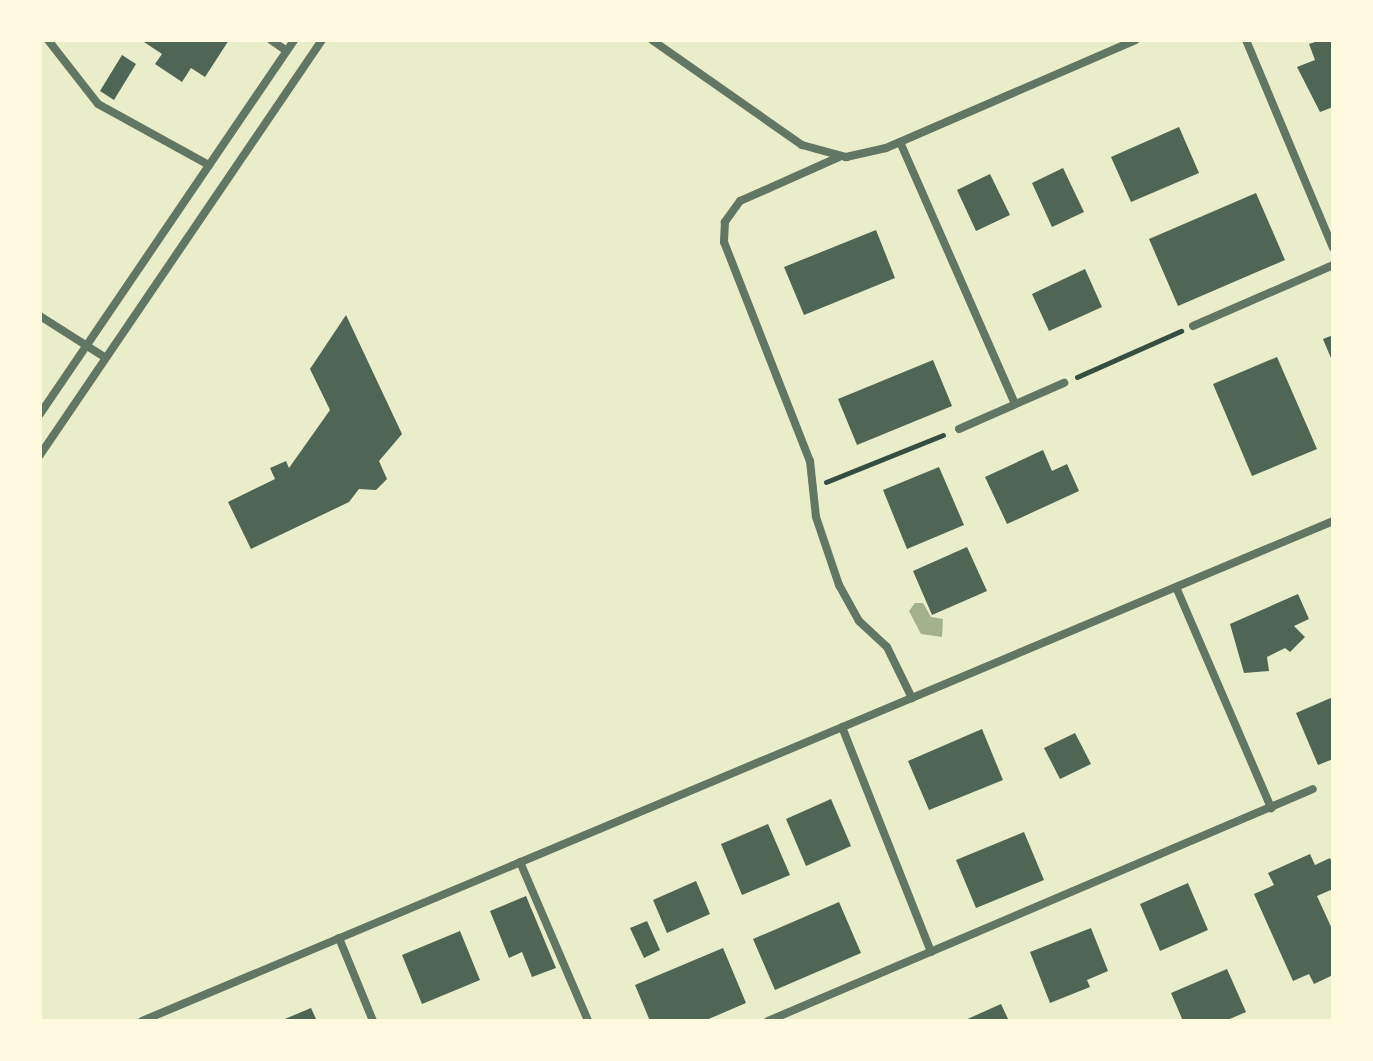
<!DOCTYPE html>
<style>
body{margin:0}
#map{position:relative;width:1373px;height:1061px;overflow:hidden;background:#e9edc9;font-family:Montserrat,sans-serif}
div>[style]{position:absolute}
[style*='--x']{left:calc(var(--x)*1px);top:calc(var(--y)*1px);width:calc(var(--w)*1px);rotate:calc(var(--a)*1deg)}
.water>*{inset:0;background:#a3b18a}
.building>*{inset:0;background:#4f6655}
.path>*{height:5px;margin:-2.5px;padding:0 2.5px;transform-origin:2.5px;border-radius:2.5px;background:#344e41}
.minor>*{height:8px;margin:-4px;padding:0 4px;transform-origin:4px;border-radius:4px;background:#617663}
span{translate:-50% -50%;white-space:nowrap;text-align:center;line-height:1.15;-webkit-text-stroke:6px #fefae0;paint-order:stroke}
.frame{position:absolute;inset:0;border:42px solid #fefae0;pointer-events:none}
</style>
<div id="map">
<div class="water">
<i style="clip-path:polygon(915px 603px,923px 603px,931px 617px,943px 619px,942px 637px,921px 634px,909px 611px)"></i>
</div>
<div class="building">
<i style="clip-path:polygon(141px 40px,229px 40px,205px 77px,191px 68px,182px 82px,155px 64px,162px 54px)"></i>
<i style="clip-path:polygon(1321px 40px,1333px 40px,1333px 107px,1320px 112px,1297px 67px,1315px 60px,1309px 44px)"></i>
<i style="clip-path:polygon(122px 55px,136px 64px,114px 100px,100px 91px)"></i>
<i style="clip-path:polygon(1179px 127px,1199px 173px,1131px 202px,1111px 157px)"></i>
<i style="clip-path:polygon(1063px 168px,1084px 212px,1052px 227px,1032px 183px)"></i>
<i style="clip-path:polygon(990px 174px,1010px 215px,976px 231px,957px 190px)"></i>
<i style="clip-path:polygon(1256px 193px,1285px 260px,1178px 306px,1149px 239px)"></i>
<i style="clip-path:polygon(876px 230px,895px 278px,804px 315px,784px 267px)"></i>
<i style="clip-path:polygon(1085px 269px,1102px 307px,1049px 331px,1032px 294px)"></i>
<i style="clip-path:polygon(346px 315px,402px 434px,379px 461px,387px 479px,376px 490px,359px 489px,349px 502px,251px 549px,228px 502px,275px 479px,270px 468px,286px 461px,289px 468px,330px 410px,310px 369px)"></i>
<i style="clip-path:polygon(1333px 335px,1333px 363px,1323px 339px)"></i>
<i style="clip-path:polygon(1277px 357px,1317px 449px,1252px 476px,1213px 384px)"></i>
<i style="clip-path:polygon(933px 360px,952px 406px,857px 445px,838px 399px)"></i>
<i style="clip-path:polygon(1043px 450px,1052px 471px,1067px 464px,1079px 491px,1007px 524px,985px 477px)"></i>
<i style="clip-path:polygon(939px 467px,964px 525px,907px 549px,883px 490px)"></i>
<i style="clip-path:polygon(967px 547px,987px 591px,932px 615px,913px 571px)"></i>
<i style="clip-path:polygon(1298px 594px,1309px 619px,1294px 626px,1305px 637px,1290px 652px,1285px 648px,1267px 657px,1269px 671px,1244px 673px,1230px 624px)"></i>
<i style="clip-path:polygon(1333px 697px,1333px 759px,1318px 765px,1296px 713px)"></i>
<i style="clip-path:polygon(982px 729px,1003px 780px,929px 810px,908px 761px)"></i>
<i style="clip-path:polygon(1075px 733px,1091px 764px,1060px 779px,1044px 748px)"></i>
<i style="clip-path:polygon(831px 799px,851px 846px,806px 866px,786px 819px)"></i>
<i style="clip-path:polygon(768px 824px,790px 875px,742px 895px,721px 844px)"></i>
<i style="clip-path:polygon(1024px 832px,1044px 880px,976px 908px,956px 860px)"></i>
<i style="clip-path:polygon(1310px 854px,1315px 865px,1330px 858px,1333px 865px,1333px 889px,1317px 896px,1333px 931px,1333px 975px,1314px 984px,1309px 974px,1293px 981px,1254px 894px,1274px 885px,1268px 873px)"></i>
<i style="clip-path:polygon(696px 881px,710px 914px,667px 933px,653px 900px)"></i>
<i style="clip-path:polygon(1188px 883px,1208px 930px,1160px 951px,1140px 904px)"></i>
<i style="clip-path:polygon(526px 896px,556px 968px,532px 977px,522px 952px,509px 958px,490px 911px)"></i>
<i style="clip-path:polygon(839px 902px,861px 953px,775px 990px,753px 939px)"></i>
<i style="clip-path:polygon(647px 921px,660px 950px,644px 958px,630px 928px)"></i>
<i style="clip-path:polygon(1091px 928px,1108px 971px,1087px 980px,1090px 987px,1050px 1003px,1030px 952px)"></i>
<i style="clip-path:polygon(460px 931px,480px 980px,422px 1004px,402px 955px)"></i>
<i style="clip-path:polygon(723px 948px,746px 1003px,704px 1021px,650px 1021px,635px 985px)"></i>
<i style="clip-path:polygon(1227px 969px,1246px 1012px,1225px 1021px,1183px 1021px,1171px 993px)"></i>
<i style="clip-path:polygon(1001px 1004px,1009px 1021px,963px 1021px)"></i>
<i style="clip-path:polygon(311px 1008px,317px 1021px,280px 1021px)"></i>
</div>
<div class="path">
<i style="--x:1077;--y:377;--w:114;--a:-23.9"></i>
<i style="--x:826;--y:482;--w:126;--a:-21.9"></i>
</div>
<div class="minor">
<i style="--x:48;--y:40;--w:81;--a:52"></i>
<i style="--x:98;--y:104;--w:127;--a:28.8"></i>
<i style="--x:271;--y:40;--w:19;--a:35"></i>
<i style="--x:652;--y:40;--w:183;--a:35"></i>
<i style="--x:802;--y:145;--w:46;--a:15.3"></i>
<i style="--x:846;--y:157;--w:41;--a:-12.7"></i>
<i style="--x:886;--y:148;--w:272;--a:-23.4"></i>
<i style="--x:1246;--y:40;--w:225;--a:67.3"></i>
<i style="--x:900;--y:142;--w:286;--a:66.3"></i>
<i style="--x:839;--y:157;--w:108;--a:156"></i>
<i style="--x:740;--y:201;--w:26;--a:126"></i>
<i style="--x:725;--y:222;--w:20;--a:93"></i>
<i style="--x:724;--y:242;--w:235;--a:68.6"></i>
<i style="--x:810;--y:461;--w:56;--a:83.9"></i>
<i style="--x:816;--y:517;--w:72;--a:71.3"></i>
<i style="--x:839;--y:585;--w:41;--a:60.9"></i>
<i style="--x:859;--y:621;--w:38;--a:43"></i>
<i style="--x:887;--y:647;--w:57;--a:63.9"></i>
<i style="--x:40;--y:316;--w:78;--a:32.5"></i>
<i style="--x:1193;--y:326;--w:153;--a:-23.5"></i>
<i style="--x:40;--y:414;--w:452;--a:-55.8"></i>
<i style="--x:959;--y:429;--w:115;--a:-23.7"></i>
<i style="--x:40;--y:455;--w:502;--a:-55.8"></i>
<i style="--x:1176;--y:587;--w:241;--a:66.7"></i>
<i style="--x:842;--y:727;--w:242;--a:68.4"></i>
<i style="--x:520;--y:862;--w:173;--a:66.8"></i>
<i style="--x:339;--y:938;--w:90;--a:67.7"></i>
<i style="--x:142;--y:1021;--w:1292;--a:-22.77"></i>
<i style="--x:768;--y:1021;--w:592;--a:-23.06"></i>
</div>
<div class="frame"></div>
</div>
